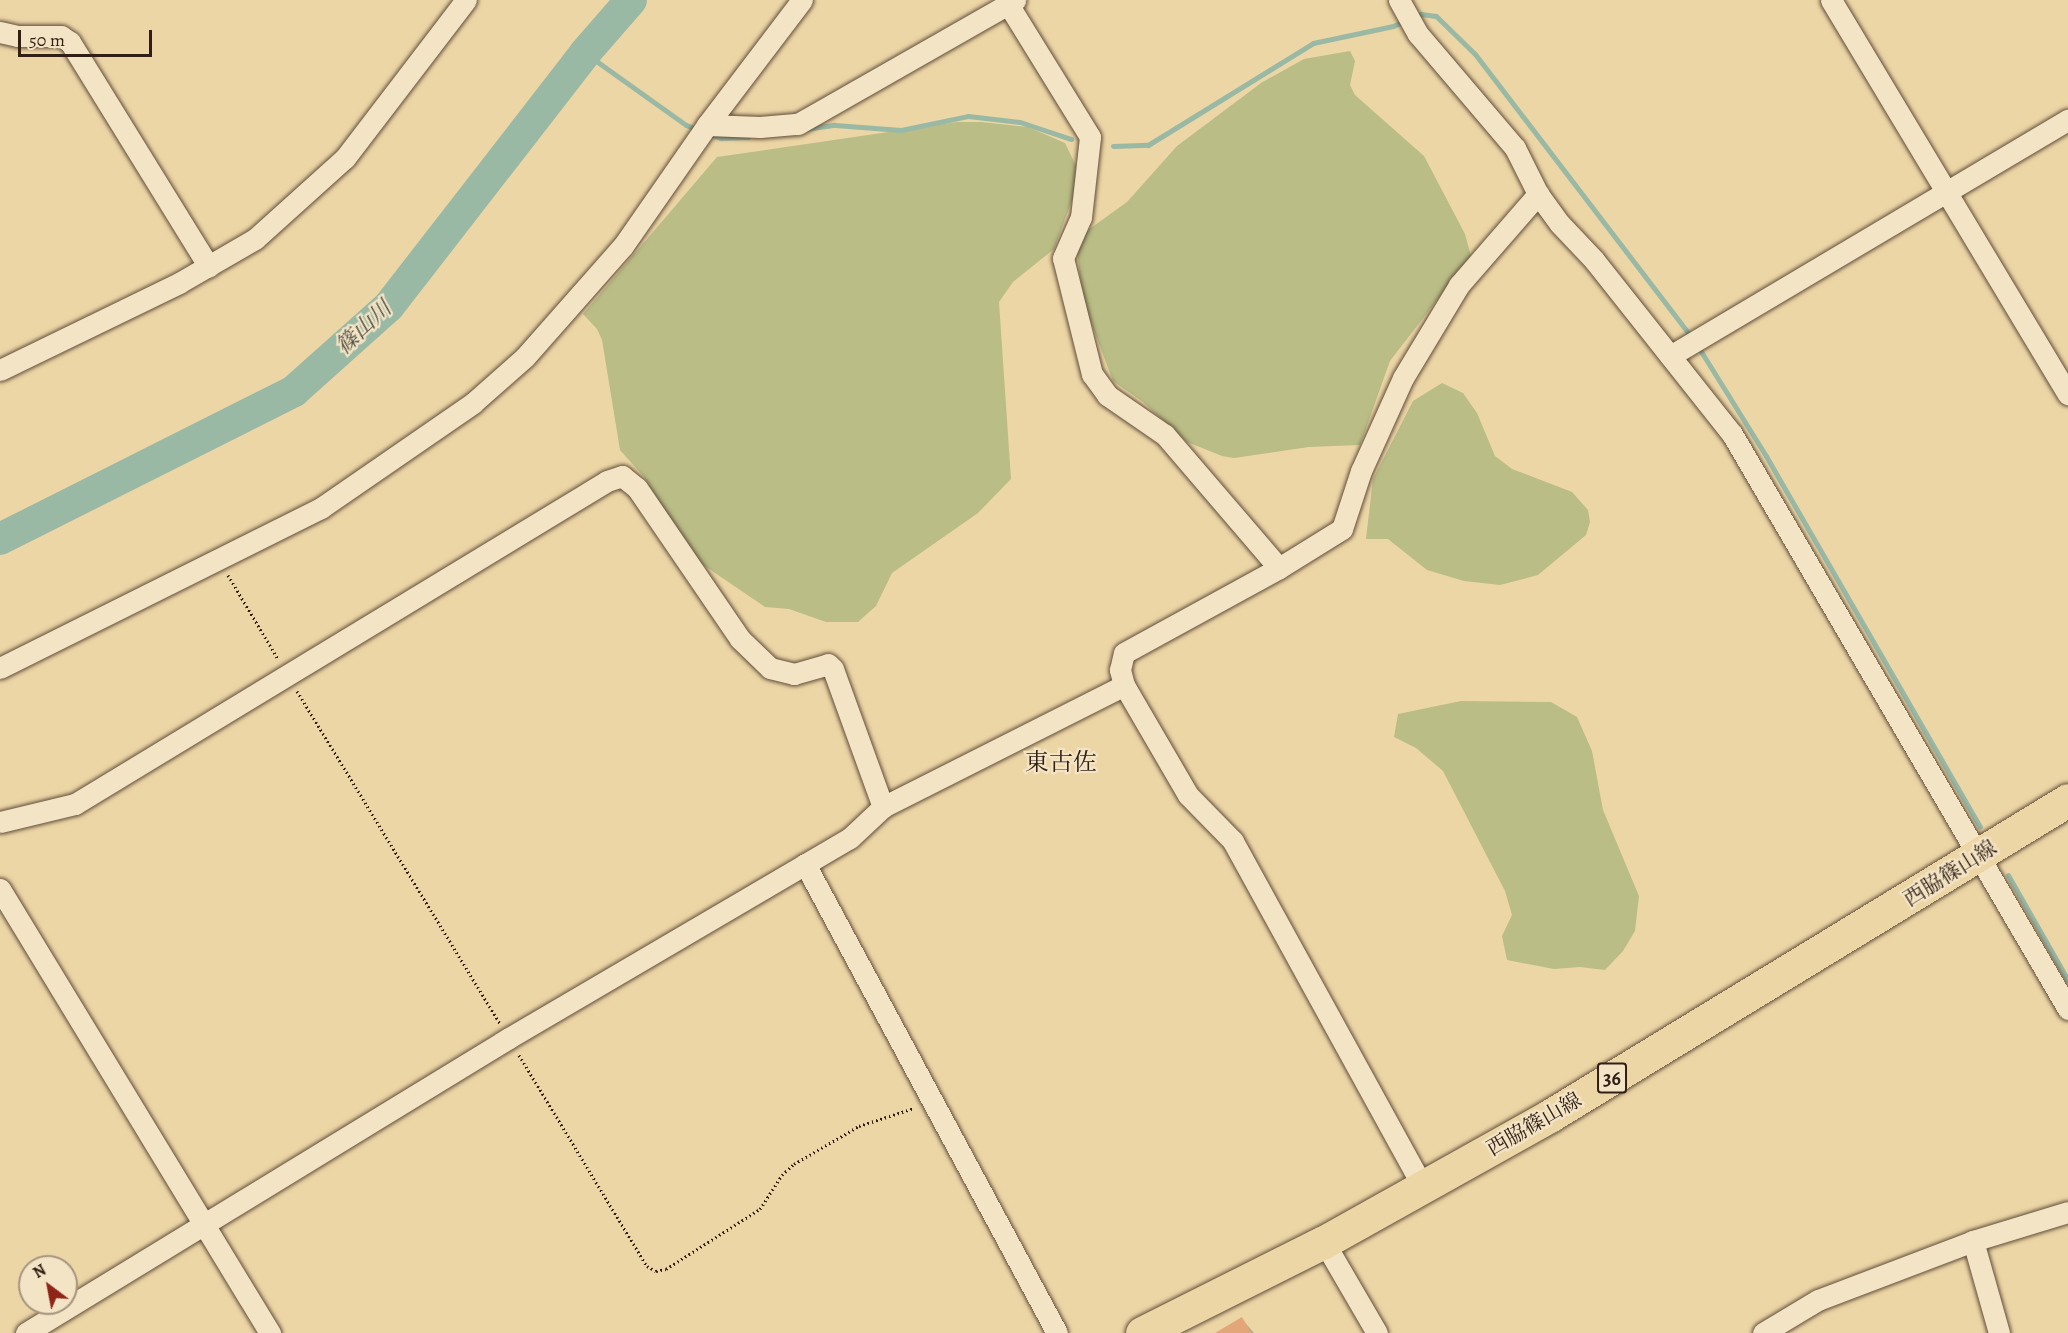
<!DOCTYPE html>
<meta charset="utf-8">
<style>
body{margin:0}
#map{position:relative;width:2068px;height:1333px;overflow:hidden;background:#edd6a6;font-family:Alegreya,"Noto Serif JP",serif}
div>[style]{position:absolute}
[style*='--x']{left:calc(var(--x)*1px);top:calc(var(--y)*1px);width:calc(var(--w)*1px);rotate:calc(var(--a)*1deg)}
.green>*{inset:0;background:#babd86}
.shadow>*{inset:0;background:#0003}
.stream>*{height:5px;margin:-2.5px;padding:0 2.5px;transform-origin:2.5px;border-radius:2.5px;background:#99b9a5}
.river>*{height:32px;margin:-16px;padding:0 16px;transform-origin:16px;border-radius:16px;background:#99b9a5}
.building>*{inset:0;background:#e3a679}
.path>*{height:3px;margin-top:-1.5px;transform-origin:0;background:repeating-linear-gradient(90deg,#311f16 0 1.5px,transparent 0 4.5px)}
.roads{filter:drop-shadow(0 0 2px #604d3a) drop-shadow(0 0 2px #604d3a)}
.street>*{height:21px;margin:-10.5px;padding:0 10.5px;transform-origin:10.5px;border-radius:10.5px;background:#f3e4c5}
.primary>*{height:33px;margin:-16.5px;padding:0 16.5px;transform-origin:16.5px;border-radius:16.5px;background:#edd6a6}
span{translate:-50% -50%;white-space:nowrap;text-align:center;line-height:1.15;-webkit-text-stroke:4.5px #f3e4c5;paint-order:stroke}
.shield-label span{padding:2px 4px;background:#f3e4c5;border:2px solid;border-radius:4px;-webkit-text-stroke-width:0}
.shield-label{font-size:20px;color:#311f16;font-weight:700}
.street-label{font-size:21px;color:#311f16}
.water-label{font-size:22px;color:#504d41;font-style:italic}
.quarter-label{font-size:24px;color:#311f16}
.north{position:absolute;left:18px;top:1255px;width:60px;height:60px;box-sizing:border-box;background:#f3e4c5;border:2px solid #a5957f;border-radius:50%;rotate:328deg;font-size:16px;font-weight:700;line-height:24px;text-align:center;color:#311f16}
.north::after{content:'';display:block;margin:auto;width:21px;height:27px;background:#8f2418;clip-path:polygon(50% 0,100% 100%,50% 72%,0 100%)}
.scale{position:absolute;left:18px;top:30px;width:134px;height:27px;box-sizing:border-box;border:3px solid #311f16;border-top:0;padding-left:8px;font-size:18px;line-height:21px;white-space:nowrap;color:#311f16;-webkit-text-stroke:4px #f3e4c5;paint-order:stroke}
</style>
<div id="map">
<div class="green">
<i style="clip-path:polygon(1350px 51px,1355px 61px,1350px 85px,1355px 95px,1424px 156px,1465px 234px,1471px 256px,1390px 361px,1360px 445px,1309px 447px,1234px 458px,1222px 456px,1187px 442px,1143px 402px,1113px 381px,1083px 301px,1077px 250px,1088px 230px,1127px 202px,1177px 146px,1261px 83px,1304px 59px)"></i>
<i style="clip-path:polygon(957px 122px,981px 122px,1028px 127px,1065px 143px,1081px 176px,1054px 249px,1013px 282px,999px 302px,1011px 479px,978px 513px,892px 573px,876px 606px,858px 622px,826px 622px,789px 609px,765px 607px,693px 558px,644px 477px,620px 450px,602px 340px,597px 329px,583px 314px,717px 157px)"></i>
<i style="clip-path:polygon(1442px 383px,1463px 393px,1477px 413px,1495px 456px,1512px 469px,1572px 492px,1588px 510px,1590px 522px,1586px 535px,1538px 575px,1500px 585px,1464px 581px,1427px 570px,1388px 539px,1366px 539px,1373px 479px,1413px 401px)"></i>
<i style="clip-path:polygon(1461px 701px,1551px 702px,1577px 717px,1592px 751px,1603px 810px,1639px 896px,1635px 931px,1623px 951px,1605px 970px,1580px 967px,1554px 969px,1507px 960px,1502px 936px,1512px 915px,1505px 891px,1443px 771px,1416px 748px,1394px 737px,1398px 714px)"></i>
</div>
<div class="shadow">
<i style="clip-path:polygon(1242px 1319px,1254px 1333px,1218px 1333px)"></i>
</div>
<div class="stream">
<i style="--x:1413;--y:17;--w:9;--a:-21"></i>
<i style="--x:1421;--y:14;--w:15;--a:8"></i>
<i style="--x:1436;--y:16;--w:54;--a:44.3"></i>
<i style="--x:1475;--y:54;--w:356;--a:52.6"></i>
<i style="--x:585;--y:53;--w:124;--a:35.5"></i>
<i style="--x:686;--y:125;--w:14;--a:21"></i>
<i style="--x:805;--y:129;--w:30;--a:-8"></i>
<i style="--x:835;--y:125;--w:66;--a:4.3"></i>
<i style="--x:901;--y:130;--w:68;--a:-11.8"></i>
<i style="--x:968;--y:116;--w:52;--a:6.6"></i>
<i style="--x:1020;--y:122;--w:54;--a:18.4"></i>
<i style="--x:710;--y:134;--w:12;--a:20"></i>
<i style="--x:721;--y:138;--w:27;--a:-2"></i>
<i style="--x:1113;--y:146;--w:35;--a:-2"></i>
<i style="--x:1148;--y:145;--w:194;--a:-31.7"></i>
<i style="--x:1313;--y:43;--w:82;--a:-12"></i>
<i style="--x:1393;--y:26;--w:13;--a:-23"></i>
<i style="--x:1697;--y:345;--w:131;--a:58.1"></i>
<i style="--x:1766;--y:456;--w:428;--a:60"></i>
<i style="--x:2008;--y:875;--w:121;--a:60.3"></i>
</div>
<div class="river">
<i style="--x:0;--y:539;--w:329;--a:-26.7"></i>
<i style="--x:294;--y:391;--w:127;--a:-41.8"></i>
<i style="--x:389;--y:306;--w:320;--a:-52.2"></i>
<i style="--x:585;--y:53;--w:70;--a:-49"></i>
</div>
<div class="building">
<i style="clip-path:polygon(1242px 1317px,1251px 1333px,1215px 1333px)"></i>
</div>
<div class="path">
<i style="--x:228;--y:575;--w:98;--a:59.2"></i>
<i style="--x:297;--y:691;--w:389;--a:58.6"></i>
<i style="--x:519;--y:1055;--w:247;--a:58.8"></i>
<i style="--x:647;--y:1266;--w:10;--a:29"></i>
<i style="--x:656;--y:1271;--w:10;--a:-11"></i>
<i style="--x:666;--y:1269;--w:112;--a:-32.6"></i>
<i style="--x:760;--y:1209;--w:40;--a:-57.1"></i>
<i style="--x:782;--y:1175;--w:16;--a:-43"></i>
<i style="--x:794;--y:1164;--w:75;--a:-30.3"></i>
<i style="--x:859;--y:1126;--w:58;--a:-18.1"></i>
</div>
<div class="roads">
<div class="street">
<i style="--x:1399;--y:0;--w:39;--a:61"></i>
<i style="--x:1418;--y:34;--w:150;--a:49.6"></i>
<i style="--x:1515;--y:148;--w:51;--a:63.4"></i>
<i style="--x:1538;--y:194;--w:37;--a:54"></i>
<i style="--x:1560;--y:224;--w:50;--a:46.6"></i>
<i style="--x:1594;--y:260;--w:222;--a:51.6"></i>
<i style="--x:1732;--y:434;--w:666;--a:59.7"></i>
<i style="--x:1831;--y:0;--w:460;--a:59"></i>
<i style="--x:1008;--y:4;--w:156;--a:58.3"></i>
<i style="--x:1090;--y:137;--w:81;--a:96.4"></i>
<i style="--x:1081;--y:217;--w:45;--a:113.7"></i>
<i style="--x:1063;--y:258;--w:120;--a:76"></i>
<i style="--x:1092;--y:374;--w:26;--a:54"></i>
<i style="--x:1107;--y:395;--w:70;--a:34.6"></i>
<i style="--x:1165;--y:435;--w:175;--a:49.4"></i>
<i style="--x:0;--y:32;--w:17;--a:13"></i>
<i style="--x:17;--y:36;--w:44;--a:0"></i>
<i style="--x:61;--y:36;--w:11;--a:34"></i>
<i style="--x:70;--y:42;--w:264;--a:58.3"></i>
<i style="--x:707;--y:125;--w:53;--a:2.2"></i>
<i style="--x:760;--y:127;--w:38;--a:-5"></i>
<i style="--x:798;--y:124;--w:250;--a:-29.7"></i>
<i style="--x:1670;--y:356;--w:463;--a:-30.7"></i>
<i style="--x:0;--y:370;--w:199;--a:-25.9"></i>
<i style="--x:179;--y:283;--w:88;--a:-30.1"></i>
<i style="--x:255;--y:239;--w:121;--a:-42"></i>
<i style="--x:345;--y:158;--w:199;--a:-52.6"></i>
<i style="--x:0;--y:668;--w:359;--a:-26.5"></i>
<i style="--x:321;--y:508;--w:185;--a:-34.6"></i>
<i style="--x:473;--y:403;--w:69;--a:-41.5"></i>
<i style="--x:525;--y:357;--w:148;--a:-48.6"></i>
<i style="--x:623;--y:246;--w:147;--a:-55.2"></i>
<i style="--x:707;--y:125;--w:157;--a:-52.8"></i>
<i style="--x:0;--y:822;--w:77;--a:-13.5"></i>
<i style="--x:75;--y:804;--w:622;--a:-31.26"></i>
<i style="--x:607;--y:481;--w:16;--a:-18"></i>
<i style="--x:622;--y:476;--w:19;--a:39"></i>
<i style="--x:637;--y:488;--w:183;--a:55.7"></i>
<i style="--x:740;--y:639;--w:42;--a:44"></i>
<i style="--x:770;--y:668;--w:25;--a:14"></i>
<i style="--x:794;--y:674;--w:35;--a:-16"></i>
<i style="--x:828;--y:664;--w:7;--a:45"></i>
<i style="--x:833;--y:669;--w:147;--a:70.1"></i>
<i style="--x:805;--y:864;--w:532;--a:61.75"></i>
<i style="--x:0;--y:889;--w:520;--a:58.7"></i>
<i style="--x:1423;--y:1187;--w:395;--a:-118.8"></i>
<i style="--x:1233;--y:841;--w:64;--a:-134.4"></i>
<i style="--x:1188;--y:795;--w:127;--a:-120.2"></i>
<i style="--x:1124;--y:685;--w:16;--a:-105"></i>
<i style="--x:1120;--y:670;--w:17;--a:-77"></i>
<i style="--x:1124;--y:653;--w:177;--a:-28.7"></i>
<i style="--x:1279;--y:568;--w:74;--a:-31.8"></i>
<i style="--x:1342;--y:529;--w:61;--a:-71.9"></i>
<i style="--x:1361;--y:471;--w:102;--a:-65.7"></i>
<i style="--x:1403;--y:378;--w:109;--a:-58.9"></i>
<i style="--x:1459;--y:285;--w:121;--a:-49"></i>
<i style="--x:1973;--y:1241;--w:96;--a:74.2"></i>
<i style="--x:1324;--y:1242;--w:105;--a:59.8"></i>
<i style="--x:26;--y:1333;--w:566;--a:-31.42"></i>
<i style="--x:509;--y:1038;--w:395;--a:-30.4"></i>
<i style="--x:850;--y:838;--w:45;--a:-43.2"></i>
<i style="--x:883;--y:807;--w:270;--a:-26.8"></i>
<i style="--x:1763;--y:1333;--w:64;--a:-31"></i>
<i style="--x:1818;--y:1300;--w:166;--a:-20.8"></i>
<i style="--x:1973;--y:1241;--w:99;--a:-17"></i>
</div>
<div class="primary">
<i style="--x:1142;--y:1333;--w:203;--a:-26.6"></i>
<i style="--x:1324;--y:1242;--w:260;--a:-29.2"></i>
<i style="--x:1551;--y:1115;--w:605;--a:-31.35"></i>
</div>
</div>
<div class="shield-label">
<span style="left:1612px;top:1078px">36</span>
</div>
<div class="street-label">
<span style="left:1950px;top:873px;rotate:-32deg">西脇篠山線</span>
<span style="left:1534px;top:1124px;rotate:-30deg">西脇篠山線</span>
</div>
<div class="water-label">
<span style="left:364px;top:328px;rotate:-43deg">篠山川</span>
</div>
<div class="quarter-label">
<span style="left:1061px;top:763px">東古佐</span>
</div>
<div class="north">N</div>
<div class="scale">50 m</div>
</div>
